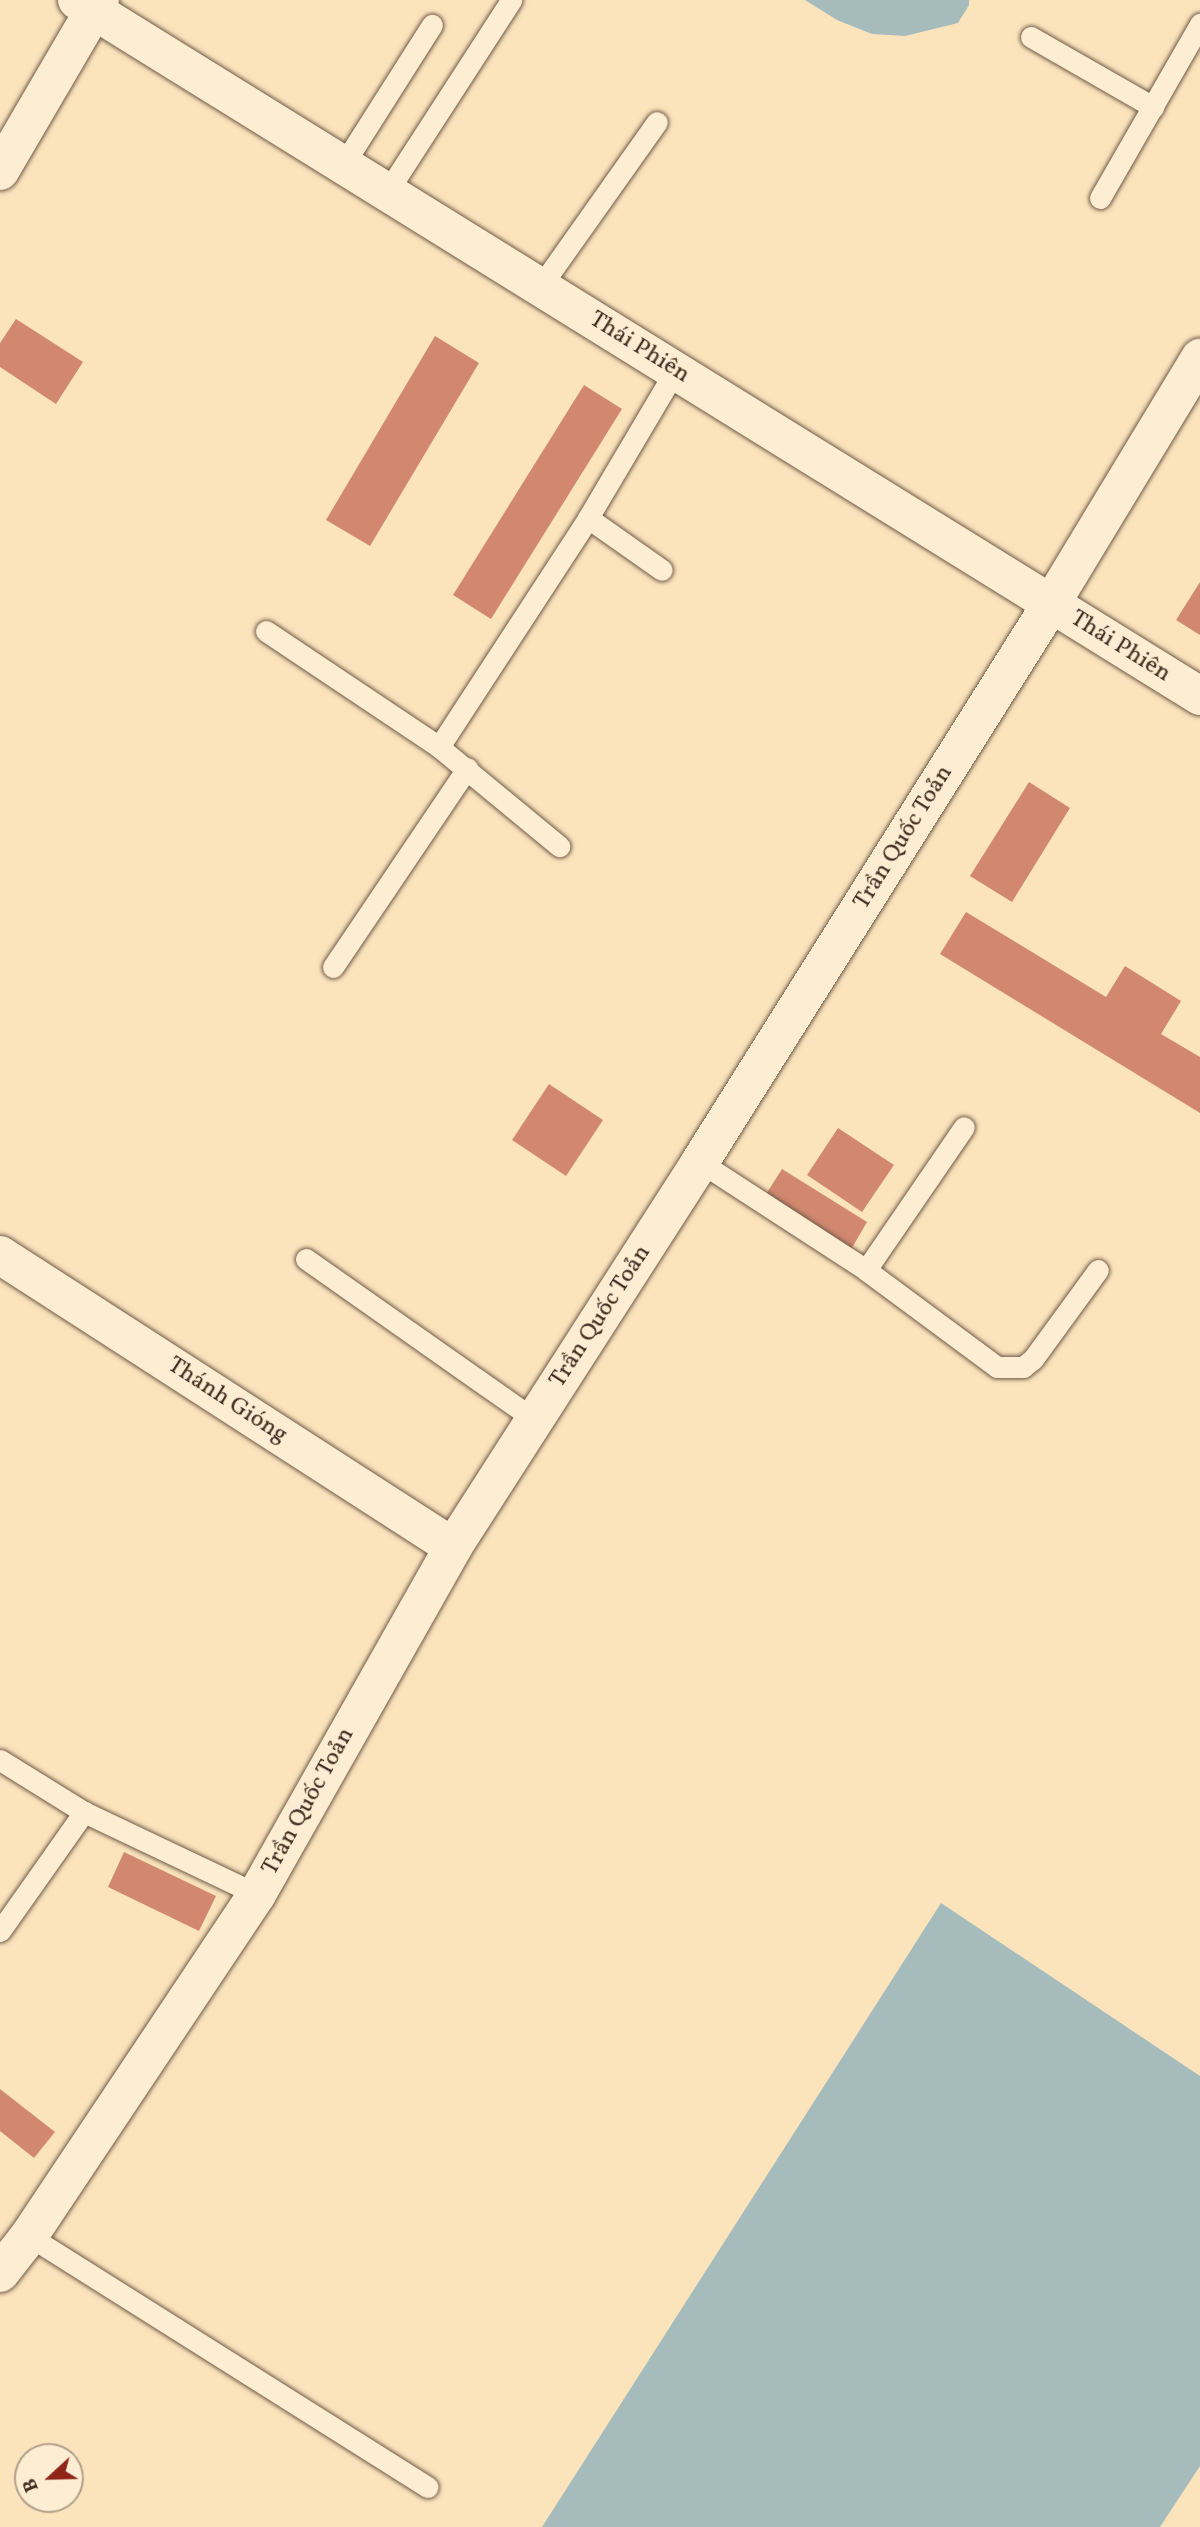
<!DOCTYPE html>
<meta charset="utf-8">
<style>
body{margin:0}
#map{position:relative;width:1200px;height:2527px;overflow:hidden;background:#fbe4bc;font-family:Vollkorn,serif}
div>[style]{position:absolute}
[style*='--x']{left:calc(var(--x)*1px);top:calc(var(--y)*1px);width:calc(var(--w)*1px);rotate:calc(var(--a)*1deg)}
.water>*{inset:0;background:#a5bbbc}
.building>*{inset:0;background:#d1886f}
.roads{filter:drop-shadow(0 0 2px #715a48) drop-shadow(0 0 2px #715a48)}
.lane>*{height:21px;margin:-10.5px;padding:0 10.5px;transform-origin:10.5px;border-radius:10.5px;background:#fcedd3}
.street>*{height:38px;margin:-19px;padding:0 19px;transform-origin:19px;border-radius:19px;background:#fcedd3}
.secondary>*{height:38px;margin:-19px;padding:0 19px;transform-origin:19px;border-radius:19px;background:#fcedd3}
span{translate:-50% -50%;white-space:nowrap;text-align:center;line-height:1.15;-webkit-text-stroke:6px #fcedd3;paint-order:stroke}
.street-label{font-size:24px;color:#432c21}
.north{position:absolute;left:14px;top:2443px;width:70px;height:70px;box-sizing:border-box;background:#fcedd3;border:2px solid #b2a08c;border-radius:50%;rotate:248deg;font-size:19px;font-weight:700;line-height:28px;text-align:center;color:#432c21}
.north::after{content:'';display:block;margin:auto;width:24px;height:32px;background:#8f2418;clip-path:polygon(50% 0,100% 100%,50% 72%,0 100%)}
</style>
<div id="map">
<div class="water">
<i style="clip-path:polygon(805px 0,969px 0,969px 5px,958px 23px,905px 36px,872px 34px,837px 20px)"></i>
<i style="clip-path:polygon(941px 1903px,1200px 2076px,1200px 2466px,1160px 2527px,542px 2527px)"></i>
</div>
<div class="building">
<i style="clip-path:polygon(16px 319px,83px 362px,56px 404px,0 367px,0 343px)"></i>
<i style="clip-path:polygon(435px 336px,479px 363px,370px 546px,326px 520px)"></i>
<i style="clip-path:polygon(584px 385px,622px 409px,491px 619px,453px 595px)"></i>
<i style="clip-path:polygon(1200px 582px,1200px 635px,1176px 620px)"></i>
<i style="clip-path:polygon(1029px 782px,1070px 808px,1012px 902px,970px 876px)"></i>
<i style="clip-path:polygon(966px 912px,1106px 997px,1125px 966px,1181px 1001px,1161px 1034px,1200px 1057px,1200px 1113px,940px 954px)"></i>
<i style="clip-path:polygon(549px 1084px,603px 1120px,566px 1176px,512px 1140px)"></i>
<i style="clip-path:polygon(838px 1128px,894px 1165px,862px 1212px,807px 1175px)"></i>
<i style="clip-path:polygon(782px 1169px,867px 1222px,849px 1253px,763px 1199px)"></i>
<i style="clip-path:polygon(124px 1852px,216px 1896px,199px 1931px,108px 1887px)"></i>
<i style="clip-path:polygon(0 2089px,55px 2132px,34px 2158px,0 2131px)"></i>
</div>
<div class="roads">
<div class="lane">
<i style="--x:1031;--y:37;--w:141;--a:29.8"></i>
<i style="--x:343;--y:165;--w:166;--a:-57.6"></i>
<i style="--x:387;--y:192;--w:229;--a:-57.1"></i>
<i style="--x:1100;--y:198;--w:201;--a:-60.1"></i>
<i style="--x:540;--y:287;--w:202;--a:-54.7"></i>
<i style="--x:588;--y:518;--w:90;--a:35.1"></i>
<i style="--x:266;--y:631;--w:208;--a:33.8"></i>
<i style="--x:439;--y:747;--w:156;--a:39.5"></i>
<i style="--x:439;--y:747;--w:273;--a:-56.9"></i>
<i style="--x:588;--y:518;--w:171;--a:-59.4"></i>
<i style="--x:333;--y:967;--w:240;--a:-56"></i>
<i style="--x:700;--y:1162;--w:198;--a:33"></i>
<i style="--x:866;--y:1270;--w:163;--a:36.5"></i>
<i style="--x:997;--y:1367;--w:26;--a:0"></i>
<i style="--x:1023;--y:1367;--w:13;--a:-39"></i>
<i style="--x:1033;--y:1359;--w:110;--a:-53.9"></i>
<i style="--x:306;--y:1259;--w:280;--a:35.1"></i>
<i style="--x:866;--y:1270;--w:173;--a:-55.6"></i>
<i style="--x:0;--y:1760;--w:99;--a:31.8"></i>
<i style="--x:84;--y:1812;--w:191;--a:25.4"></i>
<i style="--x:0;--y:1931;--w:146;--a:-54.8"></i>
<i style="--x:29;--y:2236;--w:471;--a:32.2"></i>
</div>
<div class="street">
<i style="--x:77;--y:0;--w:1321;--a:31.79"></i>
<i style="--x:0;--y:1255;--w:539;--a:32.81"></i>
<i style="--x:0;--y:2273;--w:47;--a:-51.9"></i>
<i style="--x:29;--y:2236;--w:411;--a:-56.3"></i>
<i style="--x:257;--y:1894;--w:399;--a:-60.5"></i>
<i style="--x:453;--y:1547;--w:457;--a:-57.3"></i>
<i style="--x:700;--y:1162;--w:659;--a:-57.83"></i>
<i style="--x:1051;--y:604;--w:288;--a:-58.8"></i>
</div>
<div class="secondary">
<i style="--x:0;--y:171;--w:198;--a:-59.7"></i>
</div>
</div>
<div class="street-label">
<span style="left:639px;top:348px;rotate:32deg">Thái Phiên</span>
<span style="left:1120px;top:647px;rotate:32deg">Thái Phiên</span>
<span style="left:904px;top:838px;rotate:-58deg">Trần Quốc Toản</span>
<span style="left:601px;top:1317px;rotate:-57deg">Trần Quốc Toản</span>
<span style="left:227px;top:1401px;rotate:33deg">Thánh Gióng</span>
<span style="left:309px;top:1802px;rotate:-61deg">Trần Quốc Toản</span>
</div>
<div class="north">B</div>
</div>
